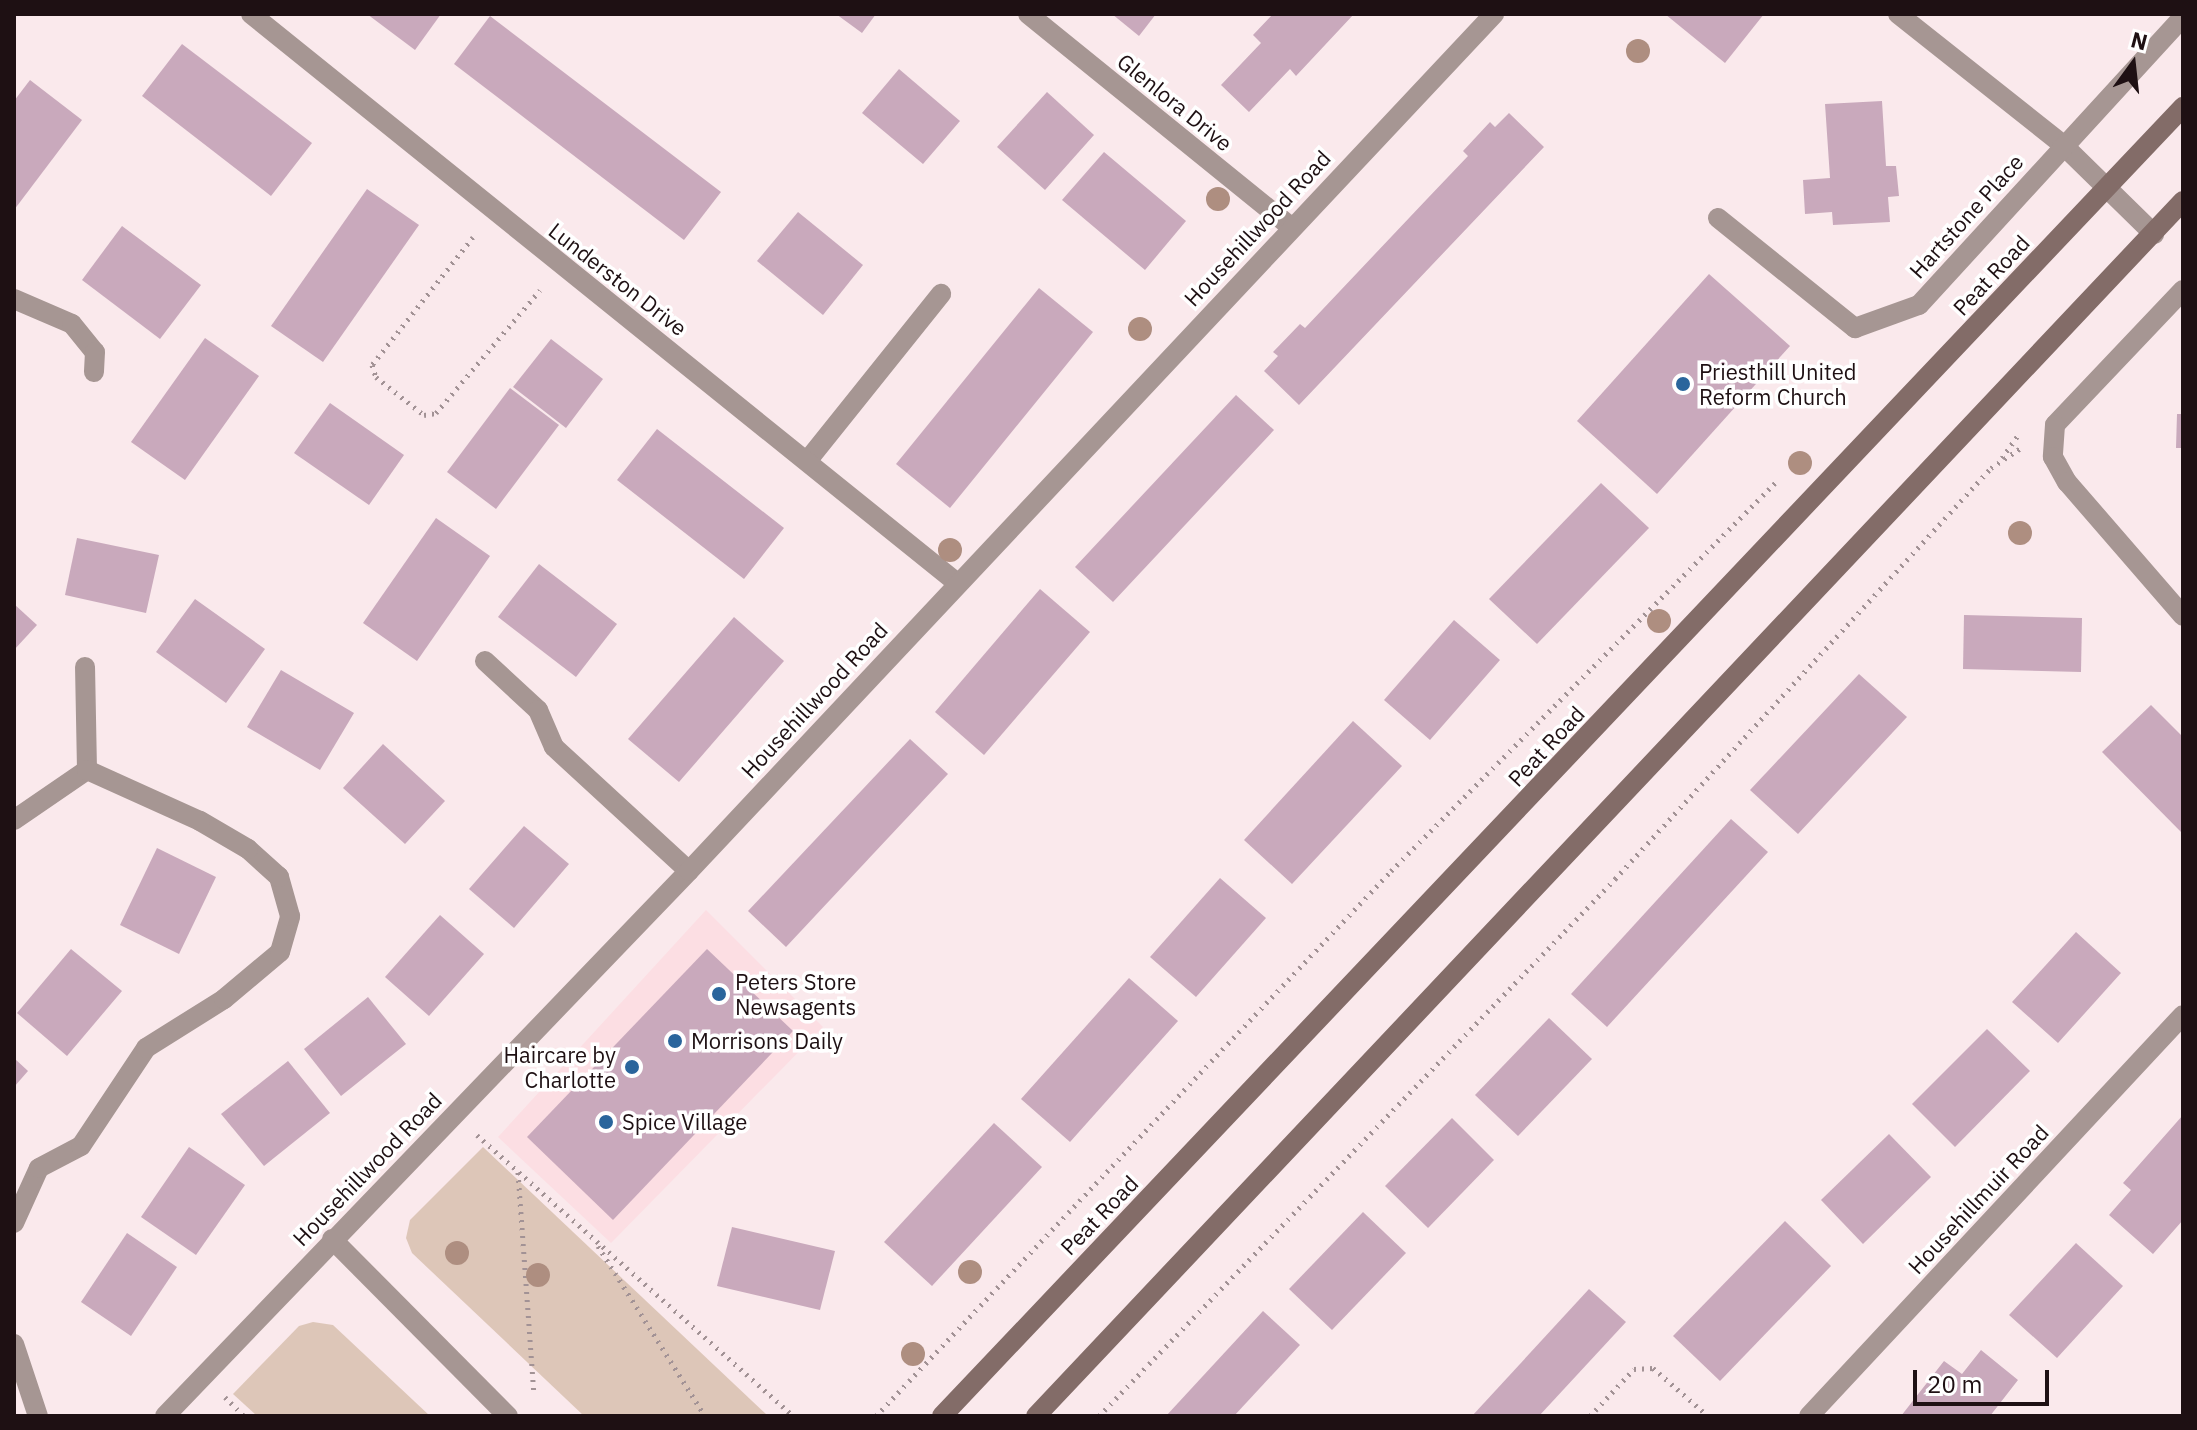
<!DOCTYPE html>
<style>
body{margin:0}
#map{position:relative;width:2197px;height:1430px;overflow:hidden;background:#fae9ec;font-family:"IBM Plex Sans",sans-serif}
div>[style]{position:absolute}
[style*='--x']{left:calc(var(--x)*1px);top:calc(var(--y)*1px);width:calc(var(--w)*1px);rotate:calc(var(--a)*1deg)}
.built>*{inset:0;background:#fcdee3}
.green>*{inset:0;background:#ddc6b8}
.building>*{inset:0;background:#c9a9bc}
.path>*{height:5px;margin-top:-2.5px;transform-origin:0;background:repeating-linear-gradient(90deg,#a29295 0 2px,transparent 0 8px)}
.lane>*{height:20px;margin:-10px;padding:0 10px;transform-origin:10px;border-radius:10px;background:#a69693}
.street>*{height:20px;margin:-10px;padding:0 10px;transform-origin:10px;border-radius:10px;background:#a69693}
.secondary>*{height:20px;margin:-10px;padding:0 10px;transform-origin:10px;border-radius:10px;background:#836c68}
.trees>*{width:24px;height:24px;margin:-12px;border-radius:50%;background:#ae8e80}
.dots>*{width:22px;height:22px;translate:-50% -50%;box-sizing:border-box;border:4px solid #fff;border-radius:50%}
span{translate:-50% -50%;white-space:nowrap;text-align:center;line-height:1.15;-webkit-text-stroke:7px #fff;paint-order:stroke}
.street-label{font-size:22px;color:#1e1013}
.poi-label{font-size:22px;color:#1e1013}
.left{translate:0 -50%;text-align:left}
.right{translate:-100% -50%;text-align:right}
.frame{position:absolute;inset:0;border:16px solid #1e1013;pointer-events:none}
.north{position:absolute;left:2093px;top:24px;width:80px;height:80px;-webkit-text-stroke:6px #fff;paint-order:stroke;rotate:15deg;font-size:22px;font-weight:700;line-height:32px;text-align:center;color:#1e1013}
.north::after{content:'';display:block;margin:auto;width:28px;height:36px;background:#1e1013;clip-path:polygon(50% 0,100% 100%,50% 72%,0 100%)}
.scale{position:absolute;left:1913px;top:1370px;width:136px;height:36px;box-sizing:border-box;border:4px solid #1e1013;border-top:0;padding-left:10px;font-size:24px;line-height:28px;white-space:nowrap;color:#1e1013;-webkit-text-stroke:6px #fff;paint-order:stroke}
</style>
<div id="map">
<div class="built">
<i style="clip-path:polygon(706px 910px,823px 1027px,611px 1243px,498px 1137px)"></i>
</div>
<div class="green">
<i style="clip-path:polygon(483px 1147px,768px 1416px,584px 1416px,412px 1253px,406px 1238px,410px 1220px)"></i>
<i style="clip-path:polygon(313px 1322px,333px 1325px,430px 1416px,257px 1416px,233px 1394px,299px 1326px)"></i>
</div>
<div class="building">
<i style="clip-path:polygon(367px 14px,441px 14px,415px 50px)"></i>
<i style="clip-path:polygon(836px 14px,876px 14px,862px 33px)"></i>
<i style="clip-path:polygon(1112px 14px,1156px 14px,1139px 36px)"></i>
<i style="clip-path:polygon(1273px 14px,1354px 14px,1296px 76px,1290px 69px,1249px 112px,1221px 85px,1261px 43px,1253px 35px)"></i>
<i style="clip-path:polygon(1665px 14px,1764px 14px,1725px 63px)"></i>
<i style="clip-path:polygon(490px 16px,721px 192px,684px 240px,454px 64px)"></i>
<i style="clip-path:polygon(182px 44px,312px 143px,271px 196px,142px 96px)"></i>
<i style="clip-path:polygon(899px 69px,960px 121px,923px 164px,862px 113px)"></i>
<i style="clip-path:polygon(30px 80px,82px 120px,14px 210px,14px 101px)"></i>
<i style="clip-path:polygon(1047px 92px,1094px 135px,1045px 190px,997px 147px)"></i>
<i style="clip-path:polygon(1882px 101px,1886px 166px,1896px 166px,1899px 196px,1888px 197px,1890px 222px,1833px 225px,1832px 212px,1805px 214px,1803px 180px,1830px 178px,1825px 104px)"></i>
<i style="clip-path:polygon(1509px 113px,1544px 147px,1299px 405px,1264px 371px,1278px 356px,1273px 352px,1300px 324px,1305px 328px,1427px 199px,1468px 156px,1463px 151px,1490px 122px,1495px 127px)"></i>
<i style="clip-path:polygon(1104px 152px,1186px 221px,1145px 270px,1062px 200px)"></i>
<i style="clip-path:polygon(367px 189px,419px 225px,323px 362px,271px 326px)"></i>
<i style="clip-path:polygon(798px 212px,863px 265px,823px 315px,757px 261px)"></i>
<i style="clip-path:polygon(122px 226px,201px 285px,160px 339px,82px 280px)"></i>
<i style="clip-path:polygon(1709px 274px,1790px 346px,1657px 494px,1577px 421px)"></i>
<i style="clip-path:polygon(1039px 288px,1093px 332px,950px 508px,896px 464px)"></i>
<i style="clip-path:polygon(205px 338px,259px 376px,185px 480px,131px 442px)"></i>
<i style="clip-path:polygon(551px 339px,603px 379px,566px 428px,513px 387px)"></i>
<i style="clip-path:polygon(510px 388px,559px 425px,496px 509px,447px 472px)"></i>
<i style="clip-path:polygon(1236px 395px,1274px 430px,1113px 602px,1075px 567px)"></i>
<i style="clip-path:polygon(330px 403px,404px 455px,369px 505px,294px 453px)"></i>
<i style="clip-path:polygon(2177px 414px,2183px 414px,2183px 448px,2176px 448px)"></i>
<i style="clip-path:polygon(657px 429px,784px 528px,744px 579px,617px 480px)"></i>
<i style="clip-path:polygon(1601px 483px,1649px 528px,1537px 644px,1489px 599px)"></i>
<i style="clip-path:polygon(436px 518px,490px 556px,417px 661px,363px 623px)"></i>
<i style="clip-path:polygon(77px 538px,159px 555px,146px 613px,65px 595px)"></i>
<i style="clip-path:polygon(539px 564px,617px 624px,576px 677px,498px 617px)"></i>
<i style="clip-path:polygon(1040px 589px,1090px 632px,984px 755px,935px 712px)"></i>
<i style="clip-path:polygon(195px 599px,265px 649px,226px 703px,156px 652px)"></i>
<i style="clip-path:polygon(14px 604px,37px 625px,14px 650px)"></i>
<i style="clip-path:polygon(1964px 615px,2082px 618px,2081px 672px,1963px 669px)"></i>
<i style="clip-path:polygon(734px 617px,784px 661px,679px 782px,628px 739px)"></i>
<i style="clip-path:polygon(1454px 620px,1500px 660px,1430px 740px,1384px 700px)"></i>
<i style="clip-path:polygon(281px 670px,354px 713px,320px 770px,247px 727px)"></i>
<i style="clip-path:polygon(1859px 674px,1907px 717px,1798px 834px,1750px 790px)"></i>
<i style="clip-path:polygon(2151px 705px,2183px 737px,2183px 834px,2102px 752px)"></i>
<i style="clip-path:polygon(1353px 721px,1402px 766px,1292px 884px,1244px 840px)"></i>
<i style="clip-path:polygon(910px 739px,948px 774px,786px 947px,748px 911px)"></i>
<i style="clip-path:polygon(383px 744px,445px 801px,405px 844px,343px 788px)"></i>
<i style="clip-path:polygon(1731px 819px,1768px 852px,1607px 1027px,1571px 994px)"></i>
<i style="clip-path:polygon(524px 826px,569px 864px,514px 928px,469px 889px)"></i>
<i style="clip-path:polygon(157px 848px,216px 877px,179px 954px,120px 925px)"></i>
<i style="clip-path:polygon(1220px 878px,1266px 918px,1196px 997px,1150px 957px)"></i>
<i style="clip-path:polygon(440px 915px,484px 954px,429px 1016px,385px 977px)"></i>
<i style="clip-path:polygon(2076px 932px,2121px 973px,2058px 1043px,2012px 1002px)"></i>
<i style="clip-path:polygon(71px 949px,122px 991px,67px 1056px,17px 1013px)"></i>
<i style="clip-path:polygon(707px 949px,793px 1031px,613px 1220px,527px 1137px)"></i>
<i style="clip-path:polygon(1129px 978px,1178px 1021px,1070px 1142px,1021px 1099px)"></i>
<i style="clip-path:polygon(368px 997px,406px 1044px,341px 1096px,304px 1049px)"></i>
<i style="clip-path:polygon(1549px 1018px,1592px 1059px,1518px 1136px,1475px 1095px)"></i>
<i style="clip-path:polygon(1987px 1029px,2030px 1071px,1955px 1147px,1912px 1104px)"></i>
<i style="clip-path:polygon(14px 1058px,28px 1071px,14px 1087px)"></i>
<i style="clip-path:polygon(288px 1061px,330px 1113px,264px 1166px,221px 1114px)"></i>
<i style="clip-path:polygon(2183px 1115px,2183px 1220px,2153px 1254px,2109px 1215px,2131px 1190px,2123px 1183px)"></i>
<i style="clip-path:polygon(1452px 1118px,1494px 1160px,1428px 1228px,1385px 1186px)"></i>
<i style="clip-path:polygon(994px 1123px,1042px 1167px,932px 1286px,884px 1242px)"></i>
<i style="clip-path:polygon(1889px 1134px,1931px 1177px,1863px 1244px,1821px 1200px)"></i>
<i style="clip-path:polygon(189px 1147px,245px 1185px,196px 1255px,141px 1217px)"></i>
<i style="clip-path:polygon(1363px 1212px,1406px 1253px,1332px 1330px,1289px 1289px)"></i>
<i style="clip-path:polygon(1785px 1221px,1831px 1266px,1720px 1381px,1673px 1336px)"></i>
<i style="clip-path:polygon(732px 1227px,835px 1251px,820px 1310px,717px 1286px)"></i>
<i style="clip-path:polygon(127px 1233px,177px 1267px,131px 1336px,81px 1302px)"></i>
<i style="clip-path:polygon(2076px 1243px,2123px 1286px,2057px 1358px,2009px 1315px)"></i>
<i style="clip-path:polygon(1589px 1289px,1626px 1322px,1539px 1416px,1472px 1416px)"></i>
<i style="clip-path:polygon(1263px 1311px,1300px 1345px,1234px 1416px,1166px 1416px)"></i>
<i style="clip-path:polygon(1981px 1350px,2018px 1380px,1990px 1416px,1901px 1416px,1944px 1361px,1962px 1374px)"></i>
</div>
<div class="path">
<i style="--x:473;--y:237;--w:163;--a:128.3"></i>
<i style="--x:372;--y:365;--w:13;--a:72"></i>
<i style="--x:376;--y:377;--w:61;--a:38.4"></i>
<i style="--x:424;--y:415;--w:12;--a:-9"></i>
<i style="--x:436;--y:413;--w:161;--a:-49.8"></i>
<i style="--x:2002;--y:458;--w:29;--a:-55"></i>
<i style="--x:477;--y:1135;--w:423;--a:41.6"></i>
<i style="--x:518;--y:1172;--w:222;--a:85.9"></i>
<i style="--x:598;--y:1246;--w:201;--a:57.8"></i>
<i style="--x:225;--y:1397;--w:27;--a:45"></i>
<i style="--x:876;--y:1416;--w:750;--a:-46.62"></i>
<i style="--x:1391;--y:871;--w:549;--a:-45.3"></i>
<i style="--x:1099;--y:1416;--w:745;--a:-46.14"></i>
<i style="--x:1615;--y:879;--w:557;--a:-47.55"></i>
<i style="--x:1991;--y:468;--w:37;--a:-34"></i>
<i style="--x:1590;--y:1416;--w:64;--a:-46.9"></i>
<i style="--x:1634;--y:1369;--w:19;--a:-3"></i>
<i style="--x:1653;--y:1368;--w:73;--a:41.1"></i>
</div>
<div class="lane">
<i style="--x:808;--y:460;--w:213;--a:-51.3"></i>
</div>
<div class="street">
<i style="--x:251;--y:14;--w:905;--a:38.86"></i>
<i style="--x:1028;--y:14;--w:338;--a:39"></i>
<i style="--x:1898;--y:14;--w:209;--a:38.4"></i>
<i style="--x:2062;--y:144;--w:129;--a:44.4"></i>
<i style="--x:1718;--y:218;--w:176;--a:38.8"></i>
<i style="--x:1855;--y:328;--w:68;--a:-19.8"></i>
<i style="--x:1919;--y:305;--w:391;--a:-47.5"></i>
<i style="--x:2183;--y:290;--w:186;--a:133.5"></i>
<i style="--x:2055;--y:425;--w:32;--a:94"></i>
<i style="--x:2053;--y:457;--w:29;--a:61"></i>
<i style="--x:2067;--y:482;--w:177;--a:49.1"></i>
<i style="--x:14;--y:299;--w:63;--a:23.3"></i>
<i style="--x:72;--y:324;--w:36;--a:51"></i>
<i style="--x:95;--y:352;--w:20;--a:93"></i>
<i style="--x:485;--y:661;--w:72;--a:42.8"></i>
<i style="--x:538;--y:710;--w:40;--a:66.6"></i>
<i style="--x:554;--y:747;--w:183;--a:42.6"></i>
<i style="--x:14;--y:820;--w:88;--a:-34.4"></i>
<i style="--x:87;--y:770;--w:103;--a:-91.1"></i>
<i style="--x:14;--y:1223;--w:60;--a:-65.6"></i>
<i style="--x:39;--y:1168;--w:47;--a:-27.6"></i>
<i style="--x:81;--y:1146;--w:118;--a:-56.4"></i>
<i style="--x:146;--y:1048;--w:92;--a:-32.1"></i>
<i style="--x:224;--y:999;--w:73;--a:-40"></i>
<i style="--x:280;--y:952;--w:37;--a:-74"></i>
<i style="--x:290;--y:916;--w:41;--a:-105.8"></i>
<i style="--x:279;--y:877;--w:42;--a:-137.9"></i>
<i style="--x:248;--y:849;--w:56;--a:-149.7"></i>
<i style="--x:200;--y:821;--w:124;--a:-155.7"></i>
<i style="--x:332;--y:1239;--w:250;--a:45.2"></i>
<i style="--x:14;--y:1344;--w:76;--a:71.6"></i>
<i style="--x:165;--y:1416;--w:756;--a:-46.13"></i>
<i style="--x:689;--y:871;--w:1176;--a:-46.79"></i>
<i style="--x:1809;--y:1416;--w:548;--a:-47"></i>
</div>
<div class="secondary">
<i style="--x:942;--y:1416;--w:1804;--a:-46.53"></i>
<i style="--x:1036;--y:1416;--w:1671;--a:-46.65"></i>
</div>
<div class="trees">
<i style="left:1638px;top:51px"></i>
<i style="left:1218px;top:199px"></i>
<i style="left:1140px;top:329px"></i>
<i style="left:1800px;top:463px"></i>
<i style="left:2020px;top:533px"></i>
<i style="left:950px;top:550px"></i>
<i style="left:1659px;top:621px"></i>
<i style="left:457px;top:1253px"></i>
<i style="left:970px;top:1272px"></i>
<i style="left:538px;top:1275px"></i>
<i style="left:913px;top:1354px"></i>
</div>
<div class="dots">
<i style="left:1683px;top:384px;background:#2a659c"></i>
<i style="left:719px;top:994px;background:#2a659c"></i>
<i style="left:675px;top:1041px;background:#2a659c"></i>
<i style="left:632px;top:1067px;background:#2a659c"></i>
<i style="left:606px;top:1122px;background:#2a659c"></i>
</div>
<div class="street-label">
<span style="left:1175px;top:102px;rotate:39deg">Glenlora Drive</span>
<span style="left:1966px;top:216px;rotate:-48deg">Hartstone Place</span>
<span style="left:1257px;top:228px;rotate:-47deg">Househillwood Road</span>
<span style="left:1991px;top:275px;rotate:-47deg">Peat Road</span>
<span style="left:618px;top:279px;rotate:38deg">Lunderston Drive</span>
<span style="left:814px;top:700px;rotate:-47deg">Househillwood Road</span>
<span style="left:1546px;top:746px;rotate:-47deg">Peat Road</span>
<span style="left:367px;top:1169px;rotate:-46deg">Househillwood Road</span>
<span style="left:1978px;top:1199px;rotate:-47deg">Househillmuir Road</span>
<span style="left:1099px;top:1215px;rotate:-46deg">Peat Road</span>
</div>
<div class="poi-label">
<span class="left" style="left:1699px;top:384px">Priesthill United<br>Reform Church</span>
<span class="left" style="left:735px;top:994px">Peters Store<br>Newsagents</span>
<span class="left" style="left:691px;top:1041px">Morrisons Daily</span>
<span class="right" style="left:616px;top:1067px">Haircare by<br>Charlotte</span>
<span class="left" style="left:622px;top:1122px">Spice Village</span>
</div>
<div class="frame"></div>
<div class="north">N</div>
<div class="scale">20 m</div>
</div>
